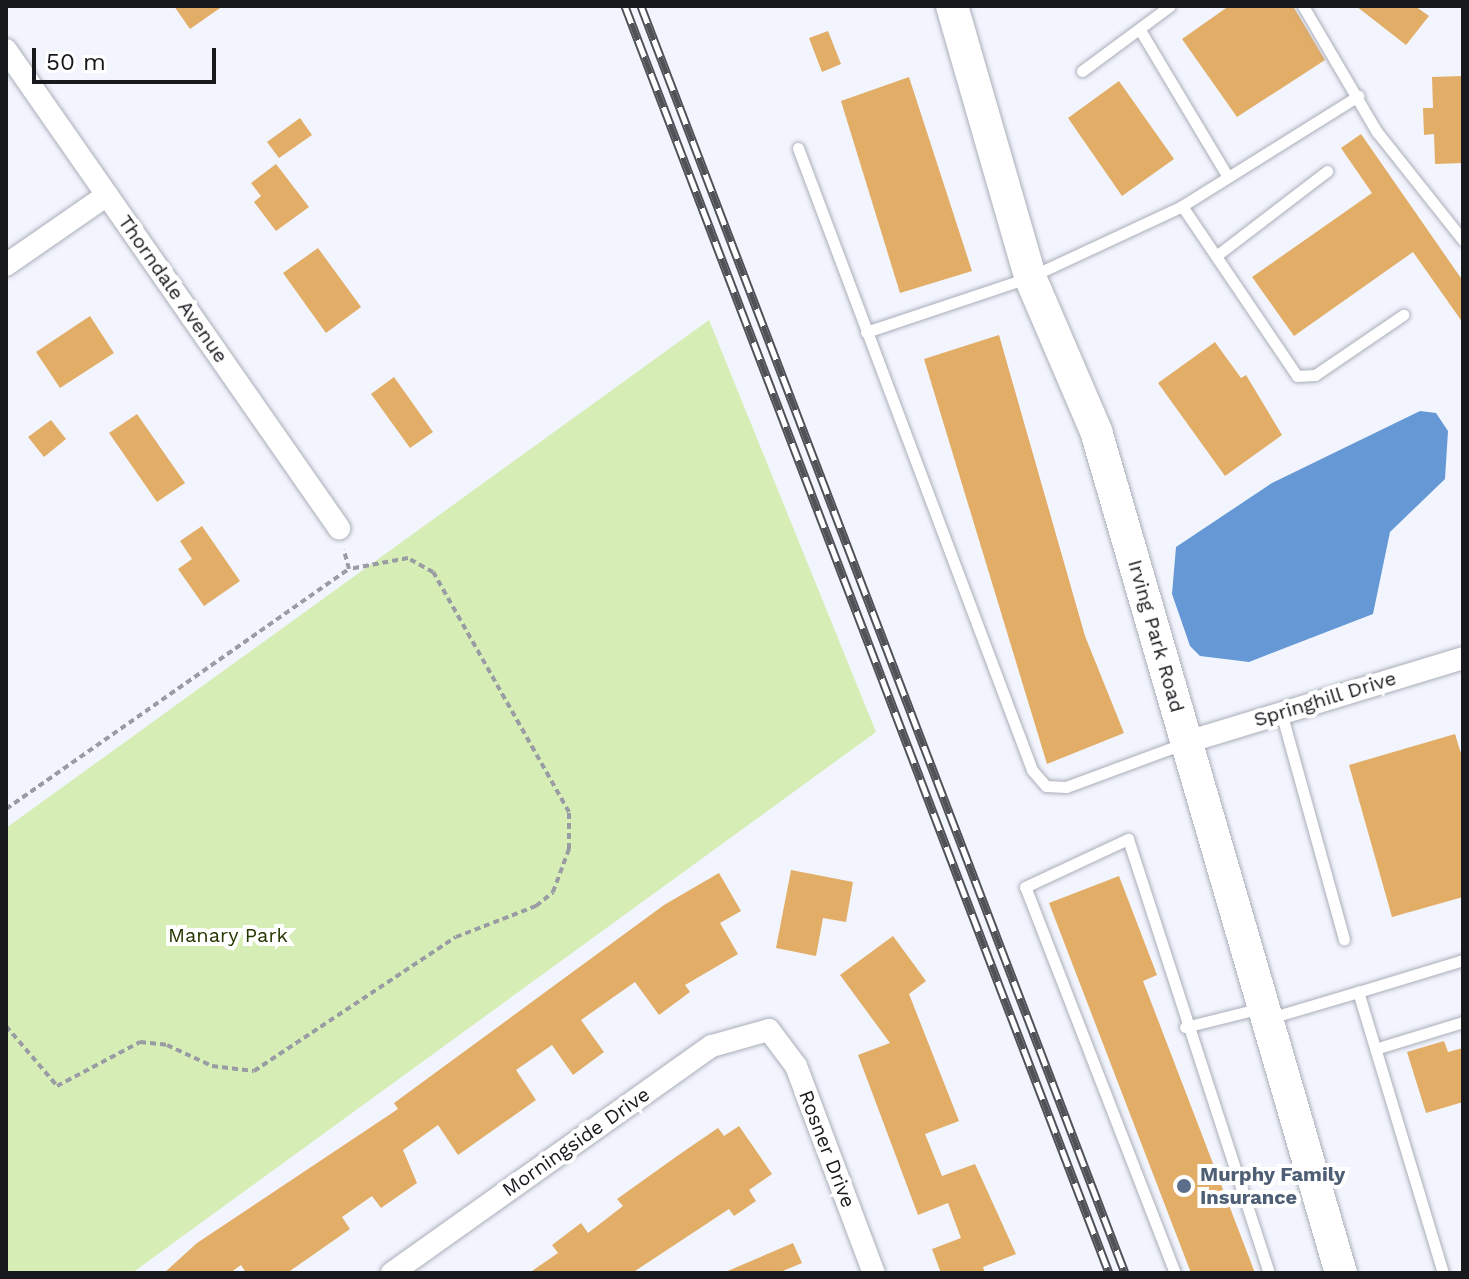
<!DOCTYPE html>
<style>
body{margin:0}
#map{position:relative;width:1469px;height:1279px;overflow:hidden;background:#f2f5fe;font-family:"Work Sans",sans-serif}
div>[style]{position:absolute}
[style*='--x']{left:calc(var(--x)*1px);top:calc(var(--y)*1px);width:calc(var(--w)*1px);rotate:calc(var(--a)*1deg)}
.green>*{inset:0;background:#d6edb6}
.water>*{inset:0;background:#6598d5}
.building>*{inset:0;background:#e1ad67}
.path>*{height:4px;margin-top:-2px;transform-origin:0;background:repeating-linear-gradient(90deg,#9a9ca3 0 6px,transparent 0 10px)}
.roads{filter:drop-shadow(0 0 2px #aaaeb8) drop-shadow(0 0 2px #aaaeb8)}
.lane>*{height:11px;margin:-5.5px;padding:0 5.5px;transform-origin:5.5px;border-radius:5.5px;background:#fff}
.street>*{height:22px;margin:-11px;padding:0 11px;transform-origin:11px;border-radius:11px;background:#fff}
.secondary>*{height:32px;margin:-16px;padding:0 16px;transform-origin:16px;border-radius:16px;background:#fff}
.rail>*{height:9px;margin-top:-4.5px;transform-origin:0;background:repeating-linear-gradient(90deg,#fff 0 18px,#505257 0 36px);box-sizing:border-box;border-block:2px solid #505257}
.dots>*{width:22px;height:22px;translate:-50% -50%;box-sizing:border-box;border:4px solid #fff;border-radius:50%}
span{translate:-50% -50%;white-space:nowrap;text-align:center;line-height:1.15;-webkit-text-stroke:8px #fff;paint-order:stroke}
.street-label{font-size:20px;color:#18191d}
.park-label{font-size:20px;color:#253700}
.service-label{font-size:20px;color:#4e5e75;font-weight:700}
.left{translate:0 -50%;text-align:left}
.frame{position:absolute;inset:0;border:8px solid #18191d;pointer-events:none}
.scale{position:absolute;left:32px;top:48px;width:184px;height:36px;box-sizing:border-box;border:4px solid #18191d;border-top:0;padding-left:10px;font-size:24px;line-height:28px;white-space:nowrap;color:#18191d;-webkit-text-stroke:6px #fff;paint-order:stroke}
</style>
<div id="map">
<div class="green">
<i style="clip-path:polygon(709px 320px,876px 732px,132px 1273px,6px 1273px,6px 828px)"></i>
</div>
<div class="water">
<i style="clip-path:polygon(1420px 411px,1436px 413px,1448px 431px,1445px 479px,1390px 532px,1373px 614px,1249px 662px,1200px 656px,1190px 646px,1172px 594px,1176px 547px,1272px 483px)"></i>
</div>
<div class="building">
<i style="clip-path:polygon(174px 6px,223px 6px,190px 29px)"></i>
<i style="clip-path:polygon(1229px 6px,1293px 6px,1325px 60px,1237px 117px,1182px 39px)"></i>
<i style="clip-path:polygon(1356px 6px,1415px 6px,1429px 16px,1406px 45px)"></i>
<i style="clip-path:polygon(828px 31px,841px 64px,822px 72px,809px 38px)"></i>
<i style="clip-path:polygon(1463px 76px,1463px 163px,1435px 164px,1434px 134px,1424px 135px,1423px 108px,1433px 108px,1432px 77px)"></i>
<i style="clip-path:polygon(909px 77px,972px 271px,900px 293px,841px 101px)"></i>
<i style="clip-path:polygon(1119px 81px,1174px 159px,1122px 196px,1068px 118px)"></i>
<i style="clip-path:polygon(300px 118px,312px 135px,279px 158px,267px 142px)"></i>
<i style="clip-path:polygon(1361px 134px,1463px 281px,1463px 323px,1413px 252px,1294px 336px,1252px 277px,1372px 193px,1341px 148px)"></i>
<i style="clip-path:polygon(276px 164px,309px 207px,276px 231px,254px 202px,261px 196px,251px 183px)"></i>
<i style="clip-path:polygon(318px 248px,361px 307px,326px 333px,283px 273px)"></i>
<i style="clip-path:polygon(90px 316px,114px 353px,60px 388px,36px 352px)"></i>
<i style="clip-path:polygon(999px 335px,1085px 636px,1124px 733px,1047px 764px,924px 359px)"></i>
<i style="clip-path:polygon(1215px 342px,1241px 378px,1246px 375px,1282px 435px,1225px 476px,1158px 383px)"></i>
<i style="clip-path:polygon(394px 377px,433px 432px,410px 448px,371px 394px)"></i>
<i style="clip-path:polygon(137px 414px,185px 483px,157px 502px,109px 433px)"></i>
<i style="clip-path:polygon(51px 420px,66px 439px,44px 457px,28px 437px)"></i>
<i style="clip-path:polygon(202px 526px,240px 581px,204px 606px,178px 569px,192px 559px,180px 541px)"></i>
<i style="clip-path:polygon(1455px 734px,1463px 760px,1463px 897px,1392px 917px,1349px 765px)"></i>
<i style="clip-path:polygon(791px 870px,853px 882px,846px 922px,823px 918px,816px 956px,776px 948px)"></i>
<i style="clip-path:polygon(719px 873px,741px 911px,720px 923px,738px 954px,685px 985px,690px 992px,659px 1015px,635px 982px,615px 996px,581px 1020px,604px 1052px,573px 1075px,552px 1045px,516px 1070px,536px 1100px,458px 1155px,438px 1125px,403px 1150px,417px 1183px,381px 1208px,372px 1196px,342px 1217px,350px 1229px,287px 1273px,246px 1273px,241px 1265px,230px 1273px,164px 1273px,197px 1243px,398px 1109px,394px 1103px,664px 905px)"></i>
<i style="clip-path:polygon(1119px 876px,1157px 975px,1143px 981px,1255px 1273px,1191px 1273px,1049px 903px)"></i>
<i style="clip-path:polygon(893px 936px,926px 981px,909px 994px,959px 1121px,925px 1134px,942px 1176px,975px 1164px,1016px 1254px,983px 1267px,985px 1273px,941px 1273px,932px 1249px,961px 1238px,948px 1203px,918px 1215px,858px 1055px,890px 1043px,840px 975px)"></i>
<i style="clip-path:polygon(1444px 1041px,1448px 1052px,1463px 1048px,1463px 1102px,1426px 1113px,1407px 1052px)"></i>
<i style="clip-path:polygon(739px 1126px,772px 1174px,749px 1190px,756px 1201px,734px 1216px,729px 1209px,632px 1273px,529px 1273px,558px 1253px,552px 1245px,581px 1223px,588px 1233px,623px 1206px,617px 1199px,680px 1154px,718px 1128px,724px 1136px)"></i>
<i style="clip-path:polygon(793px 1243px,802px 1263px,778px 1273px,723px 1273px)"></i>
</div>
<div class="path">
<i style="--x:6;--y:809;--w:419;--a:-35"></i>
<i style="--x:349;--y:569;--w:20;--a:-105"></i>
<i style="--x:6;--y:1026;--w:79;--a:49.6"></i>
<i style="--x:57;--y:1086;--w:94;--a:-27.9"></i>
<i style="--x:140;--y:1042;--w:27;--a:6"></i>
<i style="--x:167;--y:1045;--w:50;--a:25"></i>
<i style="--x:212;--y:1066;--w:42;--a:6.8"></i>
<i style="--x:254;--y:1071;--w:242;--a:-33.6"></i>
<i style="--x:456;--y:937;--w:86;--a:-21.2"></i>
<i style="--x:536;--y:906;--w:22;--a:-39"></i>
<i style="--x:553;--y:892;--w:46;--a:-69.6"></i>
<i style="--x:569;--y:849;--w:37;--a:-90"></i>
<i style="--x:569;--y:812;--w:276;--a:-119.5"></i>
<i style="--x:433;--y:572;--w:29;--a:-151"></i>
<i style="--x:408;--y:558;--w:60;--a:169.4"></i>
</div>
<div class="roads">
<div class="lane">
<i style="--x:1303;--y:6;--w:146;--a:59.6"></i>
<i style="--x:1377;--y:132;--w:138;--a:51.5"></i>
<i style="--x:1140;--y:30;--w:171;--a:59.1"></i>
<i style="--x:1082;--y:71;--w:109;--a:-36.5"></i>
<i style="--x:798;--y:148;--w:665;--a:69.38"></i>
<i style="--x:1032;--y:770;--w:21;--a:49"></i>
<i style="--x:1046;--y:786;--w:20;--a:3"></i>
<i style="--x:1066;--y:787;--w:124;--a:-20.3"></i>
<i style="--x:1182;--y:206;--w:205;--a:55.9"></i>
<i style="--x:1297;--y:376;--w:18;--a:-3"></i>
<i style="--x:1315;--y:375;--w:107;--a:-34.3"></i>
<i style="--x:1216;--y:256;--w:140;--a:-37.4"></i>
<i style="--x:866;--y:332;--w:173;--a:-18.5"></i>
<i style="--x:1030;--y:277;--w:168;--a:-25"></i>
<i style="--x:1182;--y:206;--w:208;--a:-32"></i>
<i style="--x:1281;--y:712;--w:236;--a:74.5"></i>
<i style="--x:1270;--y:1018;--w:92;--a:-16.5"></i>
<i style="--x:1185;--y:1027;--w:79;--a:-13.9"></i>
<i style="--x:1375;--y:1049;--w:92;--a:-17.1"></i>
<i style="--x:1175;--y:1273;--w:414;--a:-111.2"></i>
<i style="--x:1025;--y:887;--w:114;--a:-25"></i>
<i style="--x:1128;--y:839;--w:456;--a:72"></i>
<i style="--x:1443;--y:1273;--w:294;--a:-106.8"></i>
<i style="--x:1358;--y:992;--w:110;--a:-16.9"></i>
</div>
<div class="street">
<i style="--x:6;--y:50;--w:583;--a:55.14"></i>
<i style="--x:6;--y:265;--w:123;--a:-34.7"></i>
<i style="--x:1187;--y:742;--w:288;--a:-16.9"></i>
<i style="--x:392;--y:1273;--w:392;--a:-35.4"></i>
<i style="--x:712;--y:1046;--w:59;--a:-15.7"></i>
<i style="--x:769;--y:1030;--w:45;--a:53.1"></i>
<i style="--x:796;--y:1066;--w:221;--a:69.4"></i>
</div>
<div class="secondary">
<i style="--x:952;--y:6;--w:282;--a:73.9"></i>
<i style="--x:1030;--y:277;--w:168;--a:66.8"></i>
<i style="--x:1096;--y:431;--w:877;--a:73.78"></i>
</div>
</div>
<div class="rail">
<i style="--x:625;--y:6;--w:1356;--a:69.09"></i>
<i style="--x:641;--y:6;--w:1356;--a:69.09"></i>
</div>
<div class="dots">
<i style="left:1184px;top:1186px;background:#5c6f8a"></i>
</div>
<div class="street-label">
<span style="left:173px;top:289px;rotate:55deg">Thorndale Avenue</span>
<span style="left:1156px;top:636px;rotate:74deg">Irving Park Road</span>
<span style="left:1325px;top:699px;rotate:-17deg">Springhill Drive</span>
<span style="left:576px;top:1142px;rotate:-35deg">Morningside Drive</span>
<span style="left:827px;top:1149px;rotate:69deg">Rosner Drive</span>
</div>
<div class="park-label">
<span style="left:228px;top:935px">Manary Park</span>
</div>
<div class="service-label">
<span class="left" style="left:1200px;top:1186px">Murphy Family<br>Insurance</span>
</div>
<div class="frame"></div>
<div class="scale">50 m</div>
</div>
